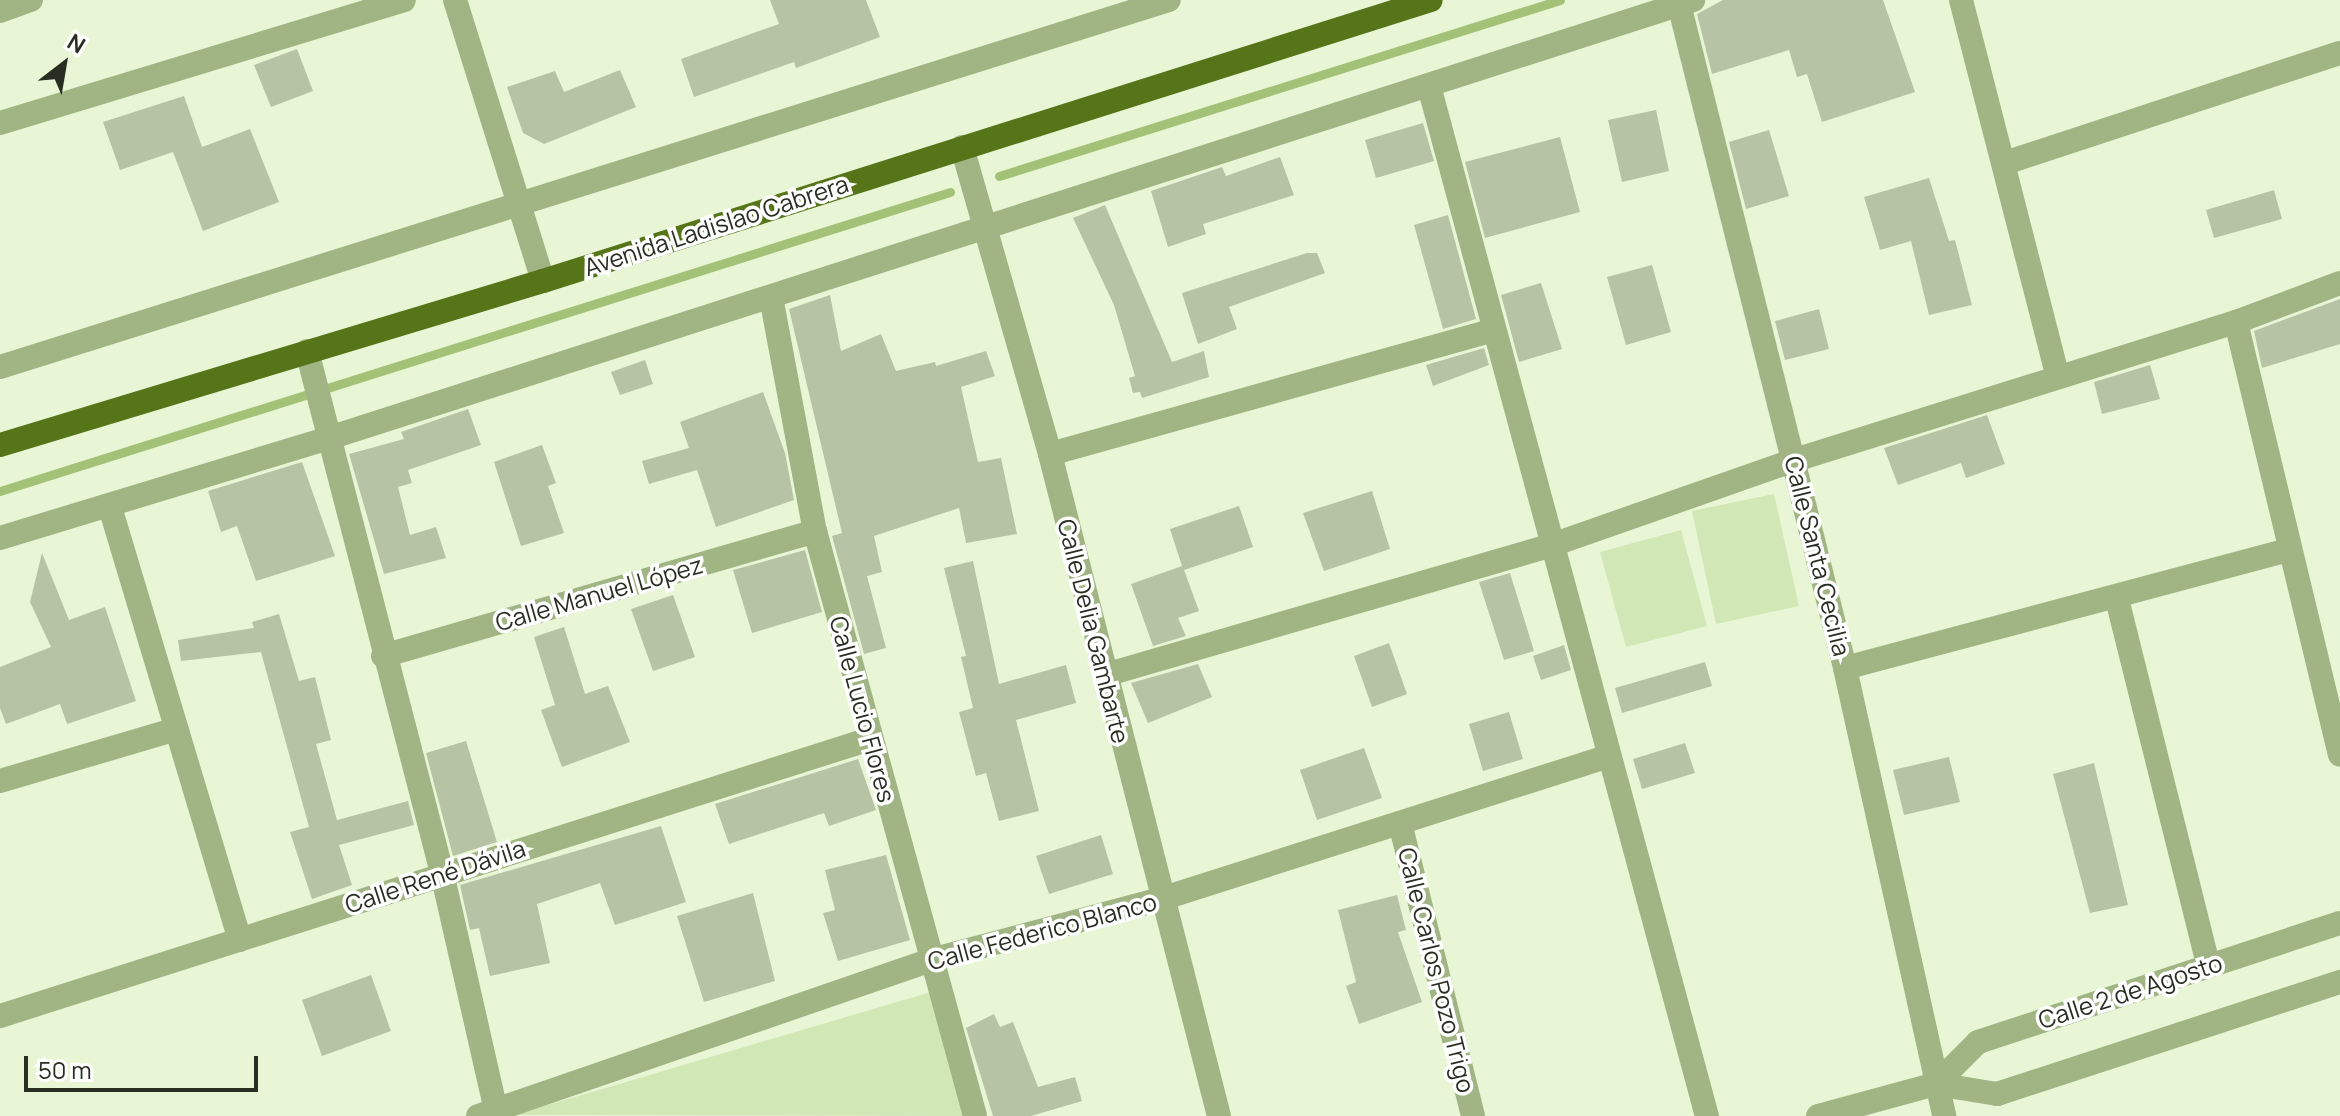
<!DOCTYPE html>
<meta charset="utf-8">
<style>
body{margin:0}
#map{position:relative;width:2340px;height:1116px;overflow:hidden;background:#e8f6d6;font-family:Manrope,sans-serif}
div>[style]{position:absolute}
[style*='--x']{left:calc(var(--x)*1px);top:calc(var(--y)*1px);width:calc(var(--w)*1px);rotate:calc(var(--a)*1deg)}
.green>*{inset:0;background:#d1e7b5}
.stream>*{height:9px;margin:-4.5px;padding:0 4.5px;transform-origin:4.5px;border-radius:4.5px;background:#a3c177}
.building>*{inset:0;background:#b6c4a5}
.minor>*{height:24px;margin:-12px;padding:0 12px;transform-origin:12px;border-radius:12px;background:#a0b583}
.trunk>*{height:24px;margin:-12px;padding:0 12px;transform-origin:12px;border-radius:12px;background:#567519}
span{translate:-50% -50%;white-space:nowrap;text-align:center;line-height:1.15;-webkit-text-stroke:7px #fff;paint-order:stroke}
.street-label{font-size:24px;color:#292e22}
.north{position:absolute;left:24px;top:24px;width:80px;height:80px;-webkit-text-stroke:6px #fff;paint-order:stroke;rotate:31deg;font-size:22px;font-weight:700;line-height:32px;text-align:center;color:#292e22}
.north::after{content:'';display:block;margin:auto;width:28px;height:36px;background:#292e22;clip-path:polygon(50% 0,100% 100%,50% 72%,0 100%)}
.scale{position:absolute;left:24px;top:1056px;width:234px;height:36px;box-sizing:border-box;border:4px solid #292e22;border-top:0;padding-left:10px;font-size:24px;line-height:28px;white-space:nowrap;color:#292e22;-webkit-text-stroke:6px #fff;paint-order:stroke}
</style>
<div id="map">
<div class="green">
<i style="clip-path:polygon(1774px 494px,1799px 606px,1716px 624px,1692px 511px)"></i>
<i style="clip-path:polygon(1681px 530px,1707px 626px,1626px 647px,1600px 552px)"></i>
<i style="clip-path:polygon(931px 992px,971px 1116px,514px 1115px)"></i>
</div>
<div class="stream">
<i style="--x:999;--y:176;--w:588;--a:-17.42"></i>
<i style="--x:0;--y:491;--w:996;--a:-17.47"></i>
</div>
<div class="building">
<i style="clip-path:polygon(770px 0,866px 0,880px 37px,796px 68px,794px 62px,694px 97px,681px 59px,779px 24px)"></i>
<i style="clip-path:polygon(1723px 0,1883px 0,1915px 92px,1822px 122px,1807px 74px,1797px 77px,1789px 50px,1712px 74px,1697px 14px)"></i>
<i style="clip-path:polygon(297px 49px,313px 91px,271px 107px,254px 65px)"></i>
<i style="clip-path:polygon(620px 70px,636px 107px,544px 144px,523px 133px,507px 87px,555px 71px,564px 92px)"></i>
<i style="clip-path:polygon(184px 96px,202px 147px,250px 129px,279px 202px,203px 231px,173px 152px,120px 170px,103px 122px)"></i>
<i style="clip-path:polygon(1656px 110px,1669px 171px,1622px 182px,1608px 120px)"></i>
<i style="clip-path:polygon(1423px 123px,1434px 161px,1376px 178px,1365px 140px)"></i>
<i style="clip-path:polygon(1769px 130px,1789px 196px,1746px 209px,1729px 142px)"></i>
<i style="clip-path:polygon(1560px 137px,1580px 212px,1485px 238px,1465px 162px)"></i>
<i style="clip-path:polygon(1280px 157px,1294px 195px,1203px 224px,1206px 234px,1168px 247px,1151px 191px,1222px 167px,1226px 176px)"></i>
<i style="clip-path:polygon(1929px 178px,1949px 241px,1955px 240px,1972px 305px,1929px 315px,1911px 241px,1880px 250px,1864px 197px)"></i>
<i style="clip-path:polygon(2274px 190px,2282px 219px,2214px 238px,2206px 210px)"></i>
<i style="clip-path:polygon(1105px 205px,1172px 362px,1204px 351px,1209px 377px,1142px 398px,1140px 392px,1133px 393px,1129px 378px,1135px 376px,1114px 305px,1073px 218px)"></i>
<i style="clip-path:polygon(1448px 215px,1476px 319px,1443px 329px,1414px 225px)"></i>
<i style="clip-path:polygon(1307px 253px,1317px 253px,1325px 273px,1229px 307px,1237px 329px,1198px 344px,1182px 293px)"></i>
<i style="clip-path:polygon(1652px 265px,1671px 332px,1626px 345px,1607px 277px)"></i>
<i style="clip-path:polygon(1541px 283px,1562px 349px,1519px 362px,1501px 295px)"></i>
<i style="clip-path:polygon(830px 295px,841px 351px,881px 334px,896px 371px,935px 362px,936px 366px,986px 351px,995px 376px,961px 387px,978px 462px,1001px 458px,1017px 534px,966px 543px,959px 508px,874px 536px,882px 572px,867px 576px,886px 648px,864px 654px,832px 536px,842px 533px,789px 309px)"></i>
<i style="clip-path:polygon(2340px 299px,2340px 344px,2262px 368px,2254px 331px)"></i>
<i style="clip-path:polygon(1819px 309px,1829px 349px,1785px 360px,1775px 321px)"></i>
<i style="clip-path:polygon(1484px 348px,1489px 365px,1433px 386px,1426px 365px)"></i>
<i style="clip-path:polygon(645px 360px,653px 384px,620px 395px,611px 372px)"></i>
<i style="clip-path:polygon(2150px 365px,2160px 399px,2102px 414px,2094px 382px)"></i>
<i style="clip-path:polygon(763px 392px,785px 453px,794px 500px,716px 527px,697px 470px,649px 484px,642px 461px,689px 448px,680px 422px)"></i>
<i style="clip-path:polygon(468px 409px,481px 445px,408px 470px,412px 483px,398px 487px,410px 535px,436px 527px,446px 558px,384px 574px,349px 454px,404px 439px,401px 432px)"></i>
<i style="clip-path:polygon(1987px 415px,2005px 464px,1966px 478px,1961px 463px,1898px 485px,1884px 448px)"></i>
<i style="clip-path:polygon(542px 445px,556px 483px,548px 486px,564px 533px,521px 546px,494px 462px)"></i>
<i style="clip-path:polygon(302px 462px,335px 556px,256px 581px,237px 526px,221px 532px,208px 491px)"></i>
<i style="clip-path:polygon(1372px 491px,1390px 549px,1324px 571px,1303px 513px)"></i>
<i style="clip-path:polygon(1239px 506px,1253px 547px,1184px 570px,1199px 611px,1178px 618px,1186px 636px,1153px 646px,1131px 584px,1182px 566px,1170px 529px)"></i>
<i style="clip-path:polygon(805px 550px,822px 612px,752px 633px,733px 570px)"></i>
<i style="clip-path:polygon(42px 553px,69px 620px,105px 607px,136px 701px,67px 724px,60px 704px,6px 724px,0 708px,0 667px,51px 647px,30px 602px)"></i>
<i style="clip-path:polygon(973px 561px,999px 684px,1066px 665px,1076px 703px,1016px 720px,1039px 811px,999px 821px,986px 773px,976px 776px,959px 712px,973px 708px,961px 657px,966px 656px,944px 568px)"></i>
<i style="clip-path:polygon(1510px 573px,1534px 651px,1504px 660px,1479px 582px)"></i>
<i style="clip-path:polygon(673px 595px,695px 657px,653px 671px,631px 609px)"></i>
<i style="clip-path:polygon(279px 614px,299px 681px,315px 677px,331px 740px,316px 744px,337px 820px,408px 801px,414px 825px,339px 845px,352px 885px,312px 899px,290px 832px,309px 827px,261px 652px,181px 661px,178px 640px,254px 628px,252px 622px)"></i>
<i style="clip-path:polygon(564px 627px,585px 694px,608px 686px,630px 742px,562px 767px,541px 710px,555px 705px,534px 637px)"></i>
<i style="clip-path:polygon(1389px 643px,1407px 694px,1372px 707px,1354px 656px)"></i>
<i style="clip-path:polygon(1564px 645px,1571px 670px,1541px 680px,1533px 656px)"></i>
<i style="clip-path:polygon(1705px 662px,1712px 686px,1622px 713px,1615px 688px)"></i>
<i style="clip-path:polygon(1198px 664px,1212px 697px,1148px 723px,1131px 683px)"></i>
<i style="clip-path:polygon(1509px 712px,1523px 759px,1483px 771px,1469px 724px)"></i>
<i style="clip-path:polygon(466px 741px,497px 842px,453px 856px,426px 753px)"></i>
<i style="clip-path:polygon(1685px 743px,1695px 773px,1642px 789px,1633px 759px)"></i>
<i style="clip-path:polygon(1364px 748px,1382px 798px,1317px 820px,1300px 770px)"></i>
<i style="clip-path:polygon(1949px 757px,1960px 802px,1904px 815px,1893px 770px)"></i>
<i style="clip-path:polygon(858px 759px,876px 810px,829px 826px,824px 813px,729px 844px,715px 804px)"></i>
<i style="clip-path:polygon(2094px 763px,2128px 905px,2090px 913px,2053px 774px)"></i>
<i style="clip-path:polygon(661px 826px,686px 902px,615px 925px,600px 883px,537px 904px,550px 963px,490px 976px,479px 928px,470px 930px,460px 885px)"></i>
<i style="clip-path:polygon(1101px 835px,1113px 874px,1049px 894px,1036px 856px)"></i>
<i style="clip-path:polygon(886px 855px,910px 940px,838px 961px,823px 913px,835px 910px,825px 870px)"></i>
<i style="clip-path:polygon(753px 893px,775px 981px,704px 1002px,677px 916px)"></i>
<i style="clip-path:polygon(1397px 895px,1406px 930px,1398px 932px,1422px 1002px,1359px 1024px,1346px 986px,1356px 982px,1338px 910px)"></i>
<i style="clip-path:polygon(371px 975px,391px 1031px,322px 1056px,302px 1000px)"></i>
<i style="clip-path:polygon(994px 1014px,1000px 1027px,1013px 1022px,1038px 1087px,1075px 1077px,1082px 1101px,1031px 1116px,993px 1116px,966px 1028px)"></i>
</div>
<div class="minor">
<i style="--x:455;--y:0;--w:294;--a:72.6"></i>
<i style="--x:1678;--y:0;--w:689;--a:75.96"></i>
<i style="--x:1845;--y:668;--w:459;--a:77.5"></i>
<i style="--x:1961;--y:0;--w:389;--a:75.6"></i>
<i style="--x:0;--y:11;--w:33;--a:-20"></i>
<i style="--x:1429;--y:86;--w:1067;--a:74.9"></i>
<i style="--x:0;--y:123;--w:422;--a:-16.9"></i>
<i style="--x:962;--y:147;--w:319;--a:74"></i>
<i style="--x:1050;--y:454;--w:683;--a:75.68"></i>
<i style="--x:2005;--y:163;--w:353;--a:-18.2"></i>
<i style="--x:771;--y:297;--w:238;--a:79.4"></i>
<i style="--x:815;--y:531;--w:606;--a:74.7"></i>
<i style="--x:2236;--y:322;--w:445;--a:76.5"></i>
<i style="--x:307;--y:351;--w:539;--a:75.5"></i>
<i style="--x:442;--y:873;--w:249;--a:77.2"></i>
<i style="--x:0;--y:367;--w:1225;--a:-17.43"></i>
<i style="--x:1050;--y:454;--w:461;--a:-15.6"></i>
<i style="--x:110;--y:507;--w:452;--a:73.3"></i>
<i style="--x:0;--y:538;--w:341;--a:-16.9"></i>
<i style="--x:326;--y:439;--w:1436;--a:-17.8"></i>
<i style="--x:2117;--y:599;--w:377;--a:76"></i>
<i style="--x:383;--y:656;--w:450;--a:-16.1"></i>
<i style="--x:1845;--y:668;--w:460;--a:-14.9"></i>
<i style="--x:1105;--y:675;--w:466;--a:-16.2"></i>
<i style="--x:1552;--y:545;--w:257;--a:-19.3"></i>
<i style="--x:1795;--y:460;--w:462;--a:-17.4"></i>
<i style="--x:2236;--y:322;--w:111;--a:-20.6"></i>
<i style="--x:0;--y:781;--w:184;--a:-16.4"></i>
<i style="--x:1400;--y:823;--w:302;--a:76"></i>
<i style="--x:0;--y:1016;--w:913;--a:-17.66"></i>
<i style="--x:1936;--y:1084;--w:59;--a:-45"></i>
<i style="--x:1978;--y:1042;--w:381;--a:-18.2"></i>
<i style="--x:478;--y:1116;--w:482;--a:-19"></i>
<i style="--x:934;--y:959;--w:235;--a:-14.8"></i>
<i style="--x:1161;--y:899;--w:470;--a:-17.7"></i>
<i style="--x:1818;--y:1116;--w:122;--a:-15.2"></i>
<i style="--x:1936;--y:1084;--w:62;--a:9.3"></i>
<i style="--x:1997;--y:1094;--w:361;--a:-18.1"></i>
</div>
<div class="trunk">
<i style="--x:0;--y:445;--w:567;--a:-16.81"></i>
<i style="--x:543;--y:281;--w:931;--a:-17.56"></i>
</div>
<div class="street-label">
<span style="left:716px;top:225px;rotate:-18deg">Avenida Ladislao Cabrera</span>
<span style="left:1818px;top:556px;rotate:76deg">Calle Santa Cecilia</span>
<span style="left:599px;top:593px;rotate:-16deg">Calle Manuel López</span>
<span style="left:1094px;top:631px;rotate:76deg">Calle Delia Gambarte</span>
<span style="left:863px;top:709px;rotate:75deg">Calle Lucio Flores</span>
<span style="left:435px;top:876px;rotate:-18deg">Calle René Dávila</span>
<span style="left:1042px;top:931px;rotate:-15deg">Calle Federico Blanco</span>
<span style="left:1437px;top:970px;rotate:76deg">Calle Carlos Pozo Trigo</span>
<span style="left:2130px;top:991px;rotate:-18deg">Calle 2 de Agosto</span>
</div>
<div class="north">N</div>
<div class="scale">50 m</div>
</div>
